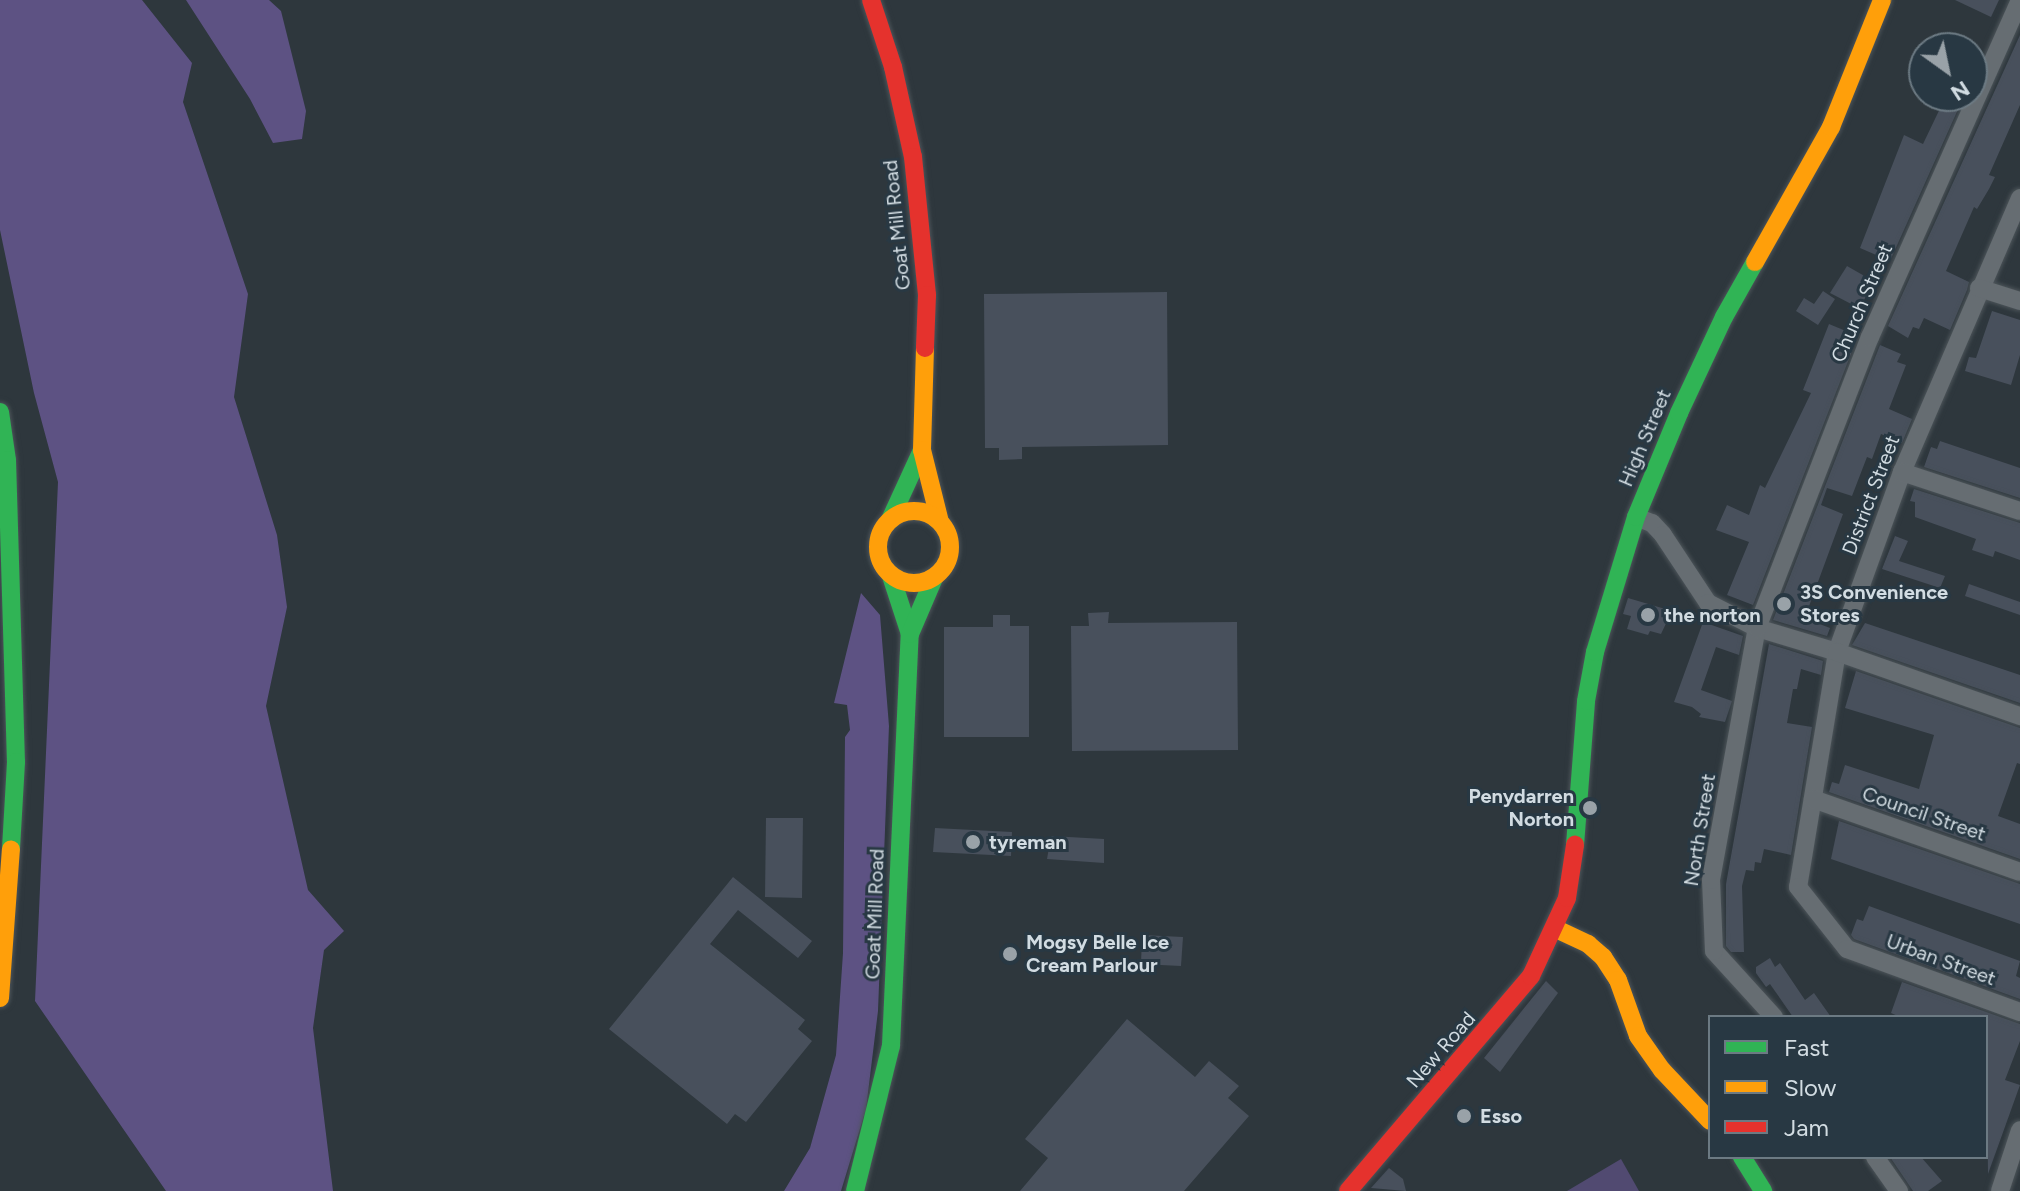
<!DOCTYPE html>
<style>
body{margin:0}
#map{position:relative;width:2020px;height:1191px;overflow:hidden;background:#2e373d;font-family:Figtree,sans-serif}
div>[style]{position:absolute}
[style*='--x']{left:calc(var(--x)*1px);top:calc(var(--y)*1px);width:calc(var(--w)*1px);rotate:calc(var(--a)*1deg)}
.green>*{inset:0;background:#514a71}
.forest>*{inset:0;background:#5d5283}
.building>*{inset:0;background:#48505c}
.roads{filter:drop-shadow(0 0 2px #4c5459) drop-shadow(0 0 2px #4c5459)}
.street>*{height:18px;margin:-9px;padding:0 9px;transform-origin:9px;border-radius:9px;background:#666d72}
.fast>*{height:18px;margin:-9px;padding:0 9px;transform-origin:9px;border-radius:9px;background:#30b455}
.slow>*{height:18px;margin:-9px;padding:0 9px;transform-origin:9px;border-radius:9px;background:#ff9f0a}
.slow>.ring{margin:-9px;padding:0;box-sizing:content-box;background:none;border:18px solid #ff9f0a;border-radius:50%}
.jam>*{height:18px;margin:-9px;padding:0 9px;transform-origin:9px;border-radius:9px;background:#e5322d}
.dots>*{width:22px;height:22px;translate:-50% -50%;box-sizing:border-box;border:4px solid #283843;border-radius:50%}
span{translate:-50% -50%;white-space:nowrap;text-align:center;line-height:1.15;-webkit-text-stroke:6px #283843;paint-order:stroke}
.street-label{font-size:20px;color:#d2dce2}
.poi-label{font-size:20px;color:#d2dce2;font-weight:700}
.left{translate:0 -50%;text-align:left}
.right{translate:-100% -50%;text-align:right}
.legend{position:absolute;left:1708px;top:1015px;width:280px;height:144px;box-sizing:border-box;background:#283843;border:2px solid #6c7a83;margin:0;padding:10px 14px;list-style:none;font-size:24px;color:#d2dce2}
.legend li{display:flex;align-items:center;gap:16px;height:40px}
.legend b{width:40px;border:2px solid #6c7a83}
.north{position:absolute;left:1908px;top:32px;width:80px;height:80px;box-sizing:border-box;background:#283843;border:2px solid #6c7a83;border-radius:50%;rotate:147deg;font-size:22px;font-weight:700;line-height:32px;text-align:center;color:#d2dce2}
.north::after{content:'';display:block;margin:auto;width:28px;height:36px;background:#99a2a8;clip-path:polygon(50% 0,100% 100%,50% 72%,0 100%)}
</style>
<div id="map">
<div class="green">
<i style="clip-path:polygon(1621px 1159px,1639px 1191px,1567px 1191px)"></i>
</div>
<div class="forest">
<i style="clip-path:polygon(0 0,142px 0,192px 63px,183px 102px,248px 294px,234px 397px,277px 535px,287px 607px,266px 706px,308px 890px,344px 931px,324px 950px,313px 1028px,333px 1191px,166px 1191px,35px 1001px,58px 482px,34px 393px,0 230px)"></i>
<i style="clip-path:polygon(186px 0,269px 0,281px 11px,306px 111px,302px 139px,273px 143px,250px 99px)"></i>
<i style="clip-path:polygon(861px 593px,880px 615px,889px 726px,878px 1011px,866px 1109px,841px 1191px,784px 1191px,810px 1148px,836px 1055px,843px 953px,845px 737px,850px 730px,847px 705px,834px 703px)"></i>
</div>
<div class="building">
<i style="clip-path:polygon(1955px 0,1999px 0,1991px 17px)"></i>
<i style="clip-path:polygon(2020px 35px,2020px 105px,1989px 175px,1995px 177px,1989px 189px,1977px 209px,1974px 207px,1946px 271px,1969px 282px,1967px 290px,1950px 330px,1924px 318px,1919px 329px,1913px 327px,1908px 338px,1888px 326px)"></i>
<i style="clip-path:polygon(1946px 96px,1964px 96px,1890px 261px,1860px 248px,1904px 135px,1923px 144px)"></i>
<i style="clip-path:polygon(1847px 266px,1875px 282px,1859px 308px,1830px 293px)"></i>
<i style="clip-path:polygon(1823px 291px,1835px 299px,1818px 325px,1796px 311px,1804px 298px,1814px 304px)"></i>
<i style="clip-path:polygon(1167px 292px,1168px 445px,1022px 447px,1022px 459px,999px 460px,999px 448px,985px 448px,984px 294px)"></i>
<i style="clip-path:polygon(1992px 311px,2020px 320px,2020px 355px,2011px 385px,1965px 371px,1969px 357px,1976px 358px)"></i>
<i style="clip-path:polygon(1829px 324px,1858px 336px,1753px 605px,1727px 595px,1749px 542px,1716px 530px,1727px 505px,1749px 515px,1760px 485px,1765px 488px,1811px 393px,1803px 390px)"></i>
<i style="clip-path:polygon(1880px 345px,1901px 354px,1897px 362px,1906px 365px,1889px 409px,1912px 419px,1902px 443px,1881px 434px,1872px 459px,1867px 457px,1852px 496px,1827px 488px,1821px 505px,1843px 514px,1808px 609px,1820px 615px,1817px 623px,1830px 628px,1827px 636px,1773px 620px)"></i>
<i style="clip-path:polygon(1940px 441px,2020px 468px,2020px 498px,1924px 467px,1931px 447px,1937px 449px)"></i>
<i style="clip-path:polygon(1914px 489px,2020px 523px,2020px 560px,1995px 551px,1993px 557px,1972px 550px,1976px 539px,1915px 517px,1915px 502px,1910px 501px)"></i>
<i style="clip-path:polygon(1895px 536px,1908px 541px,1899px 561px,1945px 576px,1940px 588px,1882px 569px)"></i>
<i style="clip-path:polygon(1969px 584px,2020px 602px,2020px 615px,1965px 596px)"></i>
<i style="clip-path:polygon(1628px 598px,1672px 611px,1661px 634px,1650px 631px,1648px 635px,1627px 629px,1631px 616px,1623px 614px)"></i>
<i style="clip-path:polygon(1109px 612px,1108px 623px,1237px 622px,1238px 750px,1072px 751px,1071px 626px,1089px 626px,1088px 613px)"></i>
<i style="clip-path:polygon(993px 615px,1010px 615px,1010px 626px,1029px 626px,1029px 737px,944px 737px,944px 627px,993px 627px)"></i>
<i style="clip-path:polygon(1703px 622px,1743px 636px,1739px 655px,1716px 647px,1701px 690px,1732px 701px,1725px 722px,1699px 717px,1701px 714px,1692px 707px,1674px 702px)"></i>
<i style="clip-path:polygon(1865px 623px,2020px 675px,2020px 703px,1852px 645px)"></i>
<i style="clip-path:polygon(1769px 644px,1823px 661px,1821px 675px,1801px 669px,1797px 689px,1793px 689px,1787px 723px,1812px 727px,1791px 855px,1764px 849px,1761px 863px,1755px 862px,1754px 871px,1746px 870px,1742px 886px,1744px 952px,1731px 952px,1726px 946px,1726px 884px)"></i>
<i style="clip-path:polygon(1856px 671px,2020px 728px,2020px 764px,2017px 763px,1998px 816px,2020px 824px,2020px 859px,1829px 792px,1832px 782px,1839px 784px,1845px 765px,1919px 789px,1934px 735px,1845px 708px)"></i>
<i style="clip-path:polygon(766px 818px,803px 818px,802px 898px,765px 897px)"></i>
<i style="clip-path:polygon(1839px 821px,2020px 884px,2020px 924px,1831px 859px)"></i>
<i style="clip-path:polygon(935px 828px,1012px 832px,1011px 856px,933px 852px)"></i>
<i style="clip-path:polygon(1051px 836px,1104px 839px,1104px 863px,1047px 859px)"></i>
<i style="clip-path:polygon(733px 877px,812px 941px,798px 958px,738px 910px,710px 944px,805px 1020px,798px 1029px,812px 1041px,746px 1122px,735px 1114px,727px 1124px,609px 1029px)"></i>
<i style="clip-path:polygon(1869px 906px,2020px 961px,2016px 976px,2020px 978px,2020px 999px,1854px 939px,1851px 935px,1857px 919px,1863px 921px)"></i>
<i style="clip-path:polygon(1142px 935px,1183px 937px,1181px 966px,1141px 964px)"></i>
<i style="clip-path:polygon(1770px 958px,1775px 967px,1780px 963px,1805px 1000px,1814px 993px,1831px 1017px,1793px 1017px,1770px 984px,1766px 987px,1756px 973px,1756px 967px)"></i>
<i style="clip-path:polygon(1546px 981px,1558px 993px,1500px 1072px,1484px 1058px)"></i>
<i style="clip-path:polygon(1902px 982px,2020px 1024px,2020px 1041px,2005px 1080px,2020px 1085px,1988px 1174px,1986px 1017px,1900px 1017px,1891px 1013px)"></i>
<i style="clip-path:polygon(1127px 1019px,1195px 1077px,1209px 1061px,1239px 1086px,1228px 1098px,1249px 1116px,1184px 1191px,1020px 1191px,1048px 1158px,1025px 1139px)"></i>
<i style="clip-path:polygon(1890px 1157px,1921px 1157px,1942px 1181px,1928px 1191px,1913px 1191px)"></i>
<i style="clip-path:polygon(1389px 1168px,1403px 1179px,1406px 1191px,1371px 1188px)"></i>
</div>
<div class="roads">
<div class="street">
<i style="--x:2020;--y:198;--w:298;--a:113.3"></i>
<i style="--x:1902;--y:472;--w:191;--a:109.9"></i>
<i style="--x:1837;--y:652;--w:238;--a:99.4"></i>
<i style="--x:1798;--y:887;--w:79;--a:51.7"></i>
<i style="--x:1847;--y:949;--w:184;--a:20"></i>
<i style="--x:1979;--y:288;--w:43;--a:17.6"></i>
<i style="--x:1902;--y:472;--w:124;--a:18.3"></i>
<i style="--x:1636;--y:517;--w:17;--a:21"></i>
<i style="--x:1652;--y:523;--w:16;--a:47"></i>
<i style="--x:1663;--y:535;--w:82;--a:56.5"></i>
<i style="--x:1708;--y:603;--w:55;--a:27"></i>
<i style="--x:1757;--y:628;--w:84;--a:16.7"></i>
<i style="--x:1837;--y:652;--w:194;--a:19.3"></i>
<i style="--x:1813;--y:799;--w:219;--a:19.4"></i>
<i style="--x:1774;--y:1017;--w:89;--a:-132.3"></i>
<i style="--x:1714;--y:951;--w:71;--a:-92.4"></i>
<i style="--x:1711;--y:880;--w:256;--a:-79.7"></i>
<i style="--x:1757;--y:628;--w:312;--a:-68.8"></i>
<i style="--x:1870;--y:337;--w:369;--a:-66"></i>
<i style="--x:1875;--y:1157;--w:42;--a:54.8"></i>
<i style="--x:2000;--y:1191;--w:64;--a:-71.8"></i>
</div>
<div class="fast">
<i style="--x:0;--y:412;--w:49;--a:81.7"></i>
<i style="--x:7;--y:460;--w:302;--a:88.3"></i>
<i style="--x:16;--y:762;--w:87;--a:93.3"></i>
<i style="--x:890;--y:520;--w:77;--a:-65.4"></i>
<i style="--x:891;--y:576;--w:61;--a:71.9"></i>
<i style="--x:1575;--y:845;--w:144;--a:-85.6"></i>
<i style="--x:1586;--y:701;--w:50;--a:-79.6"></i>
<i style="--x:1595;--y:652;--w:141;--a:-73.1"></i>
<i style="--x:1636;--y:517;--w:113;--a:-67.5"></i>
<i style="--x:1679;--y:413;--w:106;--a:-64.9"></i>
<i style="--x:1724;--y:317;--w:63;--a:-60.6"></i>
<i style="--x:1742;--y:1157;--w:40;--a:58"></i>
<i style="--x:855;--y:1191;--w:149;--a:-76.1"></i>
<i style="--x:891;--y:1046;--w:412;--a:-87.4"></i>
<i style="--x:910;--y:634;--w:61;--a:-66.8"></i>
</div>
<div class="slow">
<i style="--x:1755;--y:262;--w:155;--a:-60.6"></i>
<i style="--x:1831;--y:127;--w:137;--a:-68.1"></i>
<i style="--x:925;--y:348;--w:102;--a:91.7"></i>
<i style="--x:922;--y:450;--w:74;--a:76"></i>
<i class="ring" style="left:878px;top:511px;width:54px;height:54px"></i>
<i style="--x:1554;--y:928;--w:38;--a:25"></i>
<i style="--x:1588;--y:944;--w:20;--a:41"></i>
<i style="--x:1603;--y:957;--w:27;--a:57"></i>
<i style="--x:1618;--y:980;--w:59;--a:70.3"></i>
<i style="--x:1638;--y:1036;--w:42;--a:54.8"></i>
<i style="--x:1662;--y:1070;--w:70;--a:46.7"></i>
<i style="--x:0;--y:998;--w:149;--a:-85.8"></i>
</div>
<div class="jam">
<i style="--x:871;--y:0;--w:71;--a:71.8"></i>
<i style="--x:893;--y:67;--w:92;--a:77.5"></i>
<i style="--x:913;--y:157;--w:139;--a:84.2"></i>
<i style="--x:927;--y:295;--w:53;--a:92.2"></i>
<i style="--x:1348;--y:1191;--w:282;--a:-49.6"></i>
<i style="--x:1531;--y:976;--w:86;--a:-65.2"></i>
<i style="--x:1567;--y:898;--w:54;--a:-81.4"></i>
</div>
</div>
<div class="dots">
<i style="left:1784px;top:604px;background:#99a2a8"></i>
<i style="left:1648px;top:615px;background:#99a2a8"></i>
<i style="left:1590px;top:808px;background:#99a2a8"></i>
<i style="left:973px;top:842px;background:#99a2a8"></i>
<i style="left:1010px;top:954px;background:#99a2a8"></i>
<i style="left:1464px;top:1116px;background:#99a2a8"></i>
</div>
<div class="street-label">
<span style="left:897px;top:225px;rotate:-96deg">Goat Mill Road</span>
<span style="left:1862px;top:303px;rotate:-67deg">Church Street</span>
<span style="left:1645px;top:438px;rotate:-67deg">High Street</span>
<span style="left:1871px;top:495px;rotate:-69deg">District Street</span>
<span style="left:1924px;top:814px;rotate:19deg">Council Street</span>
<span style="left:1700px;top:830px;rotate:-81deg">North Street</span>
<span style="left:875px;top:914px;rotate:-88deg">Goat Mill Road</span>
<span style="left:1941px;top:960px;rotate:20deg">Urban Street</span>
<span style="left:1441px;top:1050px;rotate:-49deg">New Road</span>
</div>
<div class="poi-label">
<span class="left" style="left:1800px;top:604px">3S Convenience<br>Stores</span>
<span class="left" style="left:1664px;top:615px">the norton</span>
<span class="right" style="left:1574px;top:808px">Penydarren<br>Norton</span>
<span class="left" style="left:989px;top:842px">tyreman</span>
<span class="left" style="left:1026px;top:954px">Mogsy Belle Ice<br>Cream Parlour</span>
<span class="left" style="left:1480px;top:1116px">Esso</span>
</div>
<ul class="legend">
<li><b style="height:10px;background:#30b455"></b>Fast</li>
<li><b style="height:10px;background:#ff9f0a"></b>Slow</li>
<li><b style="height:10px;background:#e5322d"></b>Jam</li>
</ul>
<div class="north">N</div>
</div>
